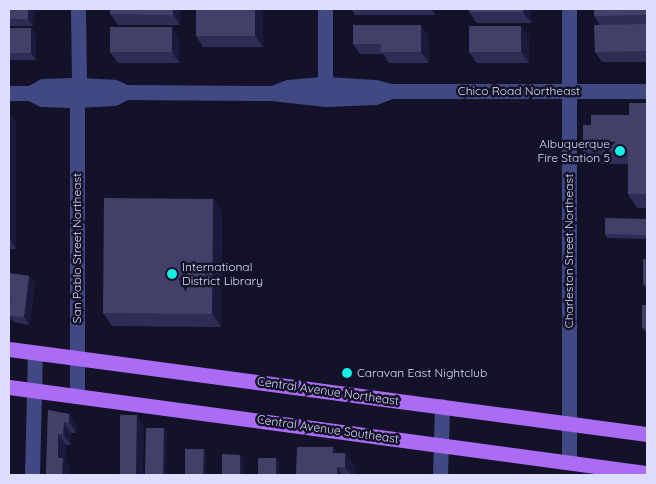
<!DOCTYPE html>
<style>
body{margin:0}
#map{position:relative;width:656px;height:484px;overflow:hidden;background:#131229;font-family:Quicksand,sans-serif}
div>[style]{position:absolute}
[style*='--x']{left:calc(var(--x)*1px);top:calc(var(--y)*1px);width:calc(var(--w)*1px);rotate:calc(var(--a)*1deg)}
.minor>*{height:15px;margin:-7.5px;padding:0 7.5px;transform-origin:7.5px;border-radius:7.5px;background:#414984}
.major>*{height:15px;margin:-7.5px;padding:0 7.5px;transform-origin:7.5px;border-radius:7.5px;background:#ac6bf5}
.wall>*{inset:0;background:#2f2d56}
.shaded-wall>*{inset:0;background:#1c1a3c}
.building>*{inset:0;background:#424068}
.dots>*{width:14px;height:14px;translate:-50% -50%;box-sizing:border-box;border:2px solid #131229;border-radius:50%}
span{translate:-50% -50%;white-space:nowrap;text-align:center;line-height:1.15;-webkit-text-stroke:5px #131229;paint-order:stroke}
.street-label{font-size:12px;color:#dddefd}
.poi-label{font-size:12px;color:#dddefd}
.right{translate:-100% -50%;text-align:right}
.left{translate:0 -50%;text-align:left}
.frame{position:absolute;inset:0;border:10px solid #dddefd;pointer-events:none}
</style>
<div id="map">
<div class="minor">
<i style="--x:78;--y:9;--w:76;--a:89.2"></i>
<i style="--x:325;--y:9;--w:75;--a:90"></i>
<i style="--x:9;--y:93;--w:21;--a:0"></i>
<i style="--x:30;--y:93;--w:13;--a:27"></i>
<i style="--x:42;--y:99;--w:35;--a:2"></i>
<i style="--x:77;--y:100;--w:37;--a:-3"></i>
<i style="--x:114;--y:98;--w:13;--a:-27"></i>
<i style="--x:30;--y:93;--w:15;--a:-28"></i>
<i style="--x:43;--y:86;--w:36;--a:-2"></i>
<i style="--x:79;--y:85;--w:35;--a:3"></i>
<i style="--x:114;--y:87;--w:13;--a:23"></i>
<i style="--x:126;--y:92;--w:146;--a:0.4"></i>
<i style="--x:272;--y:93;--w:54;--a:6.3"></i>
<i style="--x:326;--y:99;--w:49;--a:-2.3"></i>
<i style="--x:375;--y:97;--w:17;--a:-21"></i>
<i style="--x:272;--y:93;--w:17;--a:-21"></i>
<i style="--x:288;--y:87;--w:37;--a:-5"></i>
<i style="--x:325;--y:84;--w:50;--a:3.4"></i>
<i style="--x:375;--y:87;--w:16;--a:14"></i>
<i style="--x:391;--y:91;--w:256;--a:0"></i>
<i style="--x:77;--y:100;--w:296;--a:90"></i>
<i style="--x:569;--y:462;--w:453;--a:-90"></i>
<i style="--x:32;--y:475;--w:122;--a:-88.6"></i>
<i style="--x:440;--y:475;--w:69;--a:-88.3"></i>
</div>
<div class="major">
<i style="--x:9;--y:349;--w:644;--a:7.59"></i>
<i style="--x:9;--y:387;--w:644;--a:7.68"></i>
</div>
<div class="wall">
<i style="clip-path:polygon(9px 9px,34px 9px,33px 26px,9px 26px)"></i>
<i style="clip-path:polygon(180px 9px,180px 25px,118px 25px,110px 14px)"></i>
<i style="clip-path:polygon(263px 9px,263px 47px,203px 47px,196px 36px)"></i>
<i style="clip-path:polygon(351px 9px,435px 9px,435px 15px,355px 15px)"></i>
<i style="clip-path:polygon(531px 9px,531px 23px,477px 23px,469px 12px)"></i>
<i style="clip-path:polygon(647px 9px,647px 62px,602px 62px,595px 52px,600px 25px,594px 16px)"></i>
<i style="clip-path:polygon(9px 28px,31px 28px,36px 36px,36px 60px,9px 60px)"></i>
<i style="clip-path:polygon(428px 35px,429px 63px,389px 63px,383px 54px,360px 54px,353px 44px)"></i>
<i style="clip-path:polygon(529px 36px,529px 63px,477px 63px,469px 52px)"></i>
<i style="clip-path:polygon(179px 38px,179px 63px,118px 63px,110px 52px)"></i>
<i style="clip-path:polygon(647px 103px,647px 208px,637px 208px,628px 194px,628px 164px,593px 164px,583px 151px,591px 125px,629px 115px)"></i>
<i style="clip-path:polygon(9px 112px,16px 122px,16px 249px,9px 249px)"></i>
<i style="clip-path:polygon(213px 199px,222px 212px,221px 327px,112px 326px,103px 313px)"></i>
<i style="clip-path:polygon(647px 219px,647px 239px,607px 238px,605px 234px)"></i>
<i style="clip-path:polygon(647px 259px,647px 290px,643px 284px)"></i>
<i style="clip-path:polygon(9px 273px,29px 276px,35px 283px,29px 325px,14px 322px,9px 315px,10px 304px,9px 304px)"></i>
<i style="clip-path:polygon(647px 305px,647px 335px,642px 328px)"></i>
<i style="clip-path:polygon(48px 410px,69px 414px,76px 424px,76px 433px,71px 433px,71px 445px,66px 445px,66px 462px,70px 468px,70px 475px,46px 475px)"></i>
<i style="clip-path:polygon(333px 447px,337px 453px,345px 453px,355px 466px,355px 475px,296px 475px)"></i>
</div>
<div class="shaded-wall">
<i style="clip-path:polygon(28px 9px,34px 9px,33px 26px,28px 19px)"></i>
<i style="clip-path:polygon(173px 9px,180px 9px,180px 25px,173px 15px)"></i>
<i style="clip-path:polygon(255px 9px,263px 9px,263px 47px,255px 36px)"></i>
<i style="clip-path:polygon(431px 9px,435px 9px,435px 15px)"></i>
<i style="clip-path:polygon(523px 9px,531px 9px,531px 23px,523px 12px)"></i>
<i style="clip-path:polygon(421px 25px,428px 35px,429px 63px,421px 52px)"></i>
<i style="clip-path:polygon(521px 26px,529px 36px,529px 63px,521px 52px)"></i>
<i style="clip-path:polygon(172px 27px,179px 38px,179px 63px,172px 52px)"></i>
<i style="clip-path:polygon(31px 28px,36px 36px,36px 60px,31px 53px)"></i>
<i style="clip-path:polygon(9px 112px,16px 122px,16px 249px,9px 238px)"></i>
<i style="clip-path:polygon(213px 199px,222px 212px,221px 327px,212px 314px)"></i>
<i style="clip-path:polygon(29px 276px,35px 283px,29px 325px,24px 317px)"></i>
<i style="clip-path:polygon(69px 414px,76px 424px,76px 433px,69px 422px)"></i>
<i style="clip-path:polygon(137px 415px,144px 426px,143px 475px,136px 475px)"></i>
<i style="clip-path:polygon(64px 422px,71px 433px,71px 445px,63px 434px)"></i>
<i style="clip-path:polygon(164px 428px,167px 432px,166px 475px,163px 475px)"></i>
<i style="clip-path:polygon(58px 434px,66px 445px,66px 462px,70px 468px,70px 475px,62px 475px,58px 458px)"></i>
<i style="clip-path:polygon(333px 447px,343px 460px,333px 453px)"></i>
<i style="clip-path:polygon(204px 449px,206px 453px,206px 475px,203px 475px)"></i>
<i style="clip-path:polygon(345px 453px,355px 466px,355px 475px,351px 475px,345px 467px)"></i>
<i style="clip-path:polygon(240px 455px,243px 458px,243px 475px,240px 475px)"></i>
<i style="clip-path:polygon(276px 458px,279px 462px,279px 475px,276px 475px)"></i>
<i style="clip-path:polygon(337px 467px,343px 475px,337px 475px)"></i>
</div>
<div class="building">
<i style="clip-path:polygon(9px 9px,28px 9px,28px 19px,9px 19px)"></i>
<i style="clip-path:polygon(110px 9px,173px 9px,173px 15px,110px 14px)"></i>
<i style="clip-path:polygon(196px 9px,255px 9px,255px 36px,196px 36px)"></i>
<i style="clip-path:polygon(469px 9px,523px 9px,523px 12px,469px 12px)"></i>
<i style="clip-path:polygon(594px 9px,647px 9px,647px 15px,594px 16px)"></i>
<i style="clip-path:polygon(647px 24px,647px 51px,595px 52px,594px 25px)"></i>
<i style="clip-path:polygon(353px 25px,421px 25px,421px 52px,381px 52px,381px 44px,353px 44px)"></i>
<i style="clip-path:polygon(469px 26px,521px 26px,521px 52px,469px 52px)"></i>
<i style="clip-path:polygon(110px 27px,172px 27px,172px 52px,110px 52px)"></i>
<i style="clip-path:polygon(9px 28px,31px 28px,31px 53px,9px 53px)"></i>
<i style="clip-path:polygon(629px 103px,647px 103px,647px 194px,628px 194px,628px 150px,583px 151px,583px 125px,591px 125px,591px 115px,629px 115px)"></i>
<i style="clip-path:polygon(104px 198px,213px 199px,212px 314px,103px 313px)"></i>
<i style="clip-path:polygon(605px 218px,647px 219px,647px 235px,605px 234px)"></i>
<i style="clip-path:polygon(643px 259px,647px 259px,647px 284px,643px 284px)"></i>
<i style="clip-path:polygon(9px 273px,29px 276px,24px 317px,9px 315px,11px 297px,9px 297px)"></i>
<i style="clip-path:polygon(642px 305px,647px 305px,647px 328px,642px 328px)"></i>
<i style="clip-path:polygon(48px 410px,69px 414px,69px 422px,64px 422px,63px 434px,58px 434px,58px 458px,63px 458px,62px 475px,46px 475px)"></i>
<i style="clip-path:polygon(120px 415px,137px 415px,136px 475px,120px 475px)"></i>
<i style="clip-path:polygon(146px 428px,164px 428px,163px 475px,145px 475px)"></i>
<i style="clip-path:polygon(297px 447px,312px 447px,312px 475px,296px 475px)"></i>
<i style="clip-path:polygon(312px 447px,333px 447px,333px 453px,345px 453px,345px 467px,337px 467px,337px 475px,312px 475px)"></i>
<i style="clip-path:polygon(185px 449px,204px 449px,203px 475px,185px 475px)"></i>
<i style="clip-path:polygon(222px 454px,240px 455px,240px 475px,222px 475px)"></i>
<i style="clip-path:polygon(258px 458px,276px 458px,276px 475px,258px 475px)"></i>
</div>
<div class="dots">
<i style="left:620px;top:151px;background:#16efe3"></i>
<i style="left:172px;top:274px;background:#16efe3"></i>
<i style="left:347px;top:373px;background:#16efe3"></i>
</div>
<div class="street-label">
<span style="left:519px;top:91px">Chico Road Northeast</span>
<span style="left:77px;top:248px;rotate:-90deg">San Pablo Street Northeast</span>
<span style="left:569px;top:251px;rotate:-90deg">Charleston Street Northeast</span>
<span style="left:328px;top:391px;rotate:8deg">Central Avenue Northeast</span>
<span style="left:328px;top:429px;rotate:8deg">Central Avenue Southeast</span>
</div>
<div class="poi-label">
<span class="right" style="left:610px;top:151px">Albuquerque<br>Fire Station 5</span>
<span class="left" style="left:182px;top:274px">International<br>District Library</span>
<span class="left" style="left:357px;top:373px">Caravan East Nightclub</span>
</div>
<div class="frame"></div>
</div>
